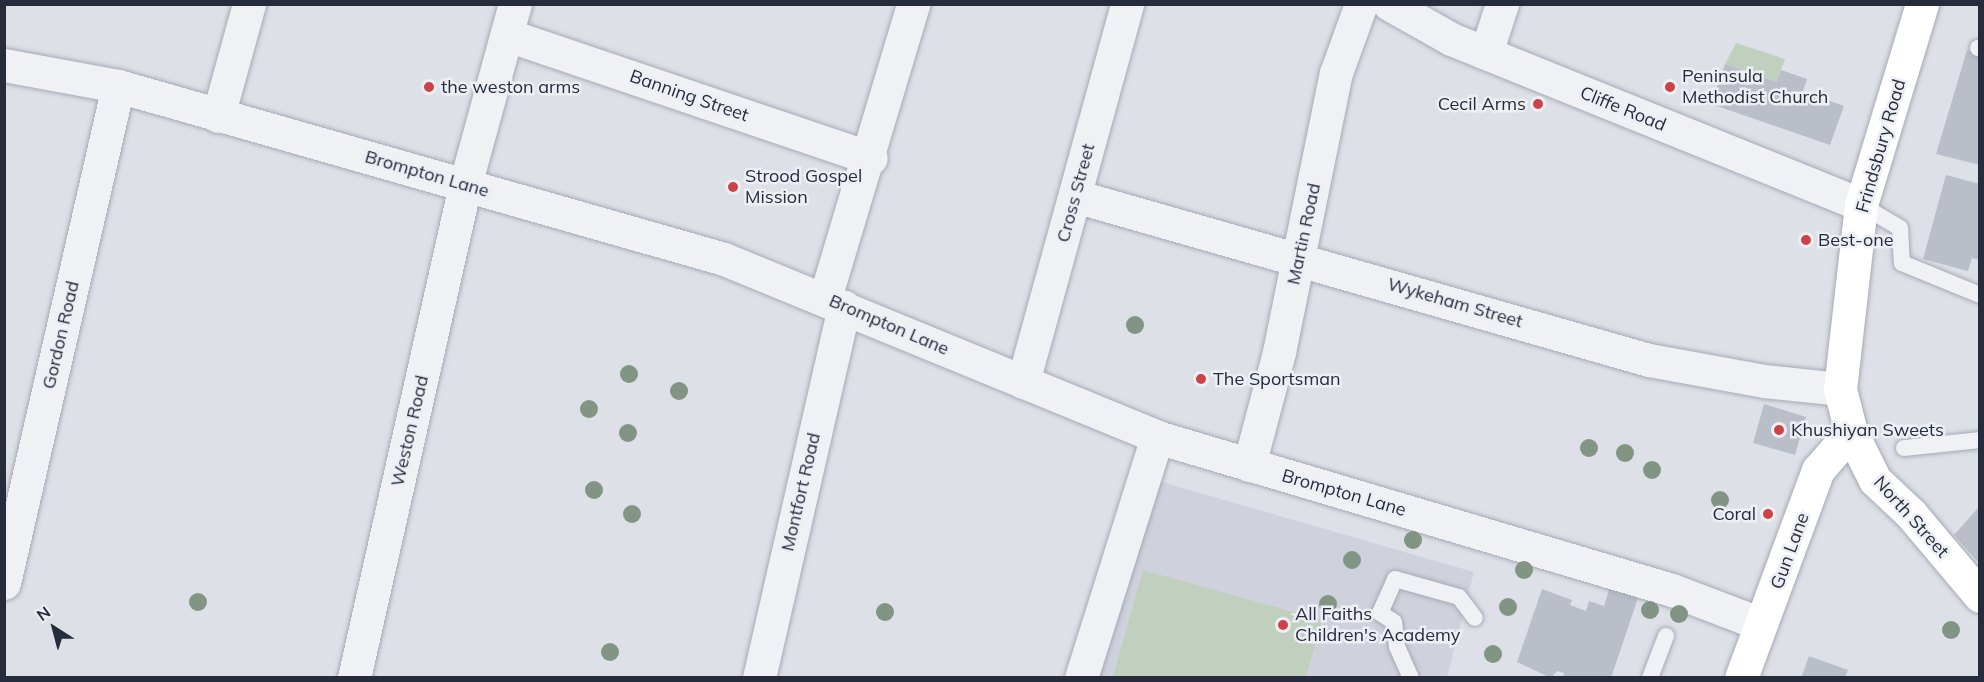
<!DOCTYPE html>
<style>
body{margin:0}
#map{position:relative;width:1984px;height:682px;overflow:hidden;background:#dde0e7;font-family:Mulish,sans-serif}
div>[style]{position:absolute}
[style*='--x']{left:calc(var(--x)*1px);top:calc(var(--y)*1px);width:calc(var(--w)*1px);rotate:calc(var(--a)*1deg)}
.built>*{inset:0;background:#cfd2dc}
.green>*{inset:0;background:#c1d0be}
.building>*{inset:0;background:#babec9}
.roads{filter:drop-shadow(0 0 2px #a6aab4) drop-shadow(0 0 2px #a6aab4)}
.service>*{height:16px;margin:-8px;padding:0 8px;transform-origin:8px;border-radius:8px;background:#eff1f5}
.minor>*{height:33px;margin:-16.5px;padding:0 16.5px;transform-origin:16.5px;border-radius:16.5px;background:#eff1f5}
.tertiary>*{height:33px;margin:-16.5px;padding:0 16.5px;transform-origin:16.5px;border-radius:16.5px;background:#eff1f5}
.primary>*{height:33px;margin:-16.5px;padding:0 16.5px;transform-origin:16.5px;border-radius:16.5px;background:#fff}
.trees>*{width:18px;height:18px;margin:-9px;border-radius:50%;background:#829585}
.dots>*{width:16px;height:16px;translate:-50% -50%;box-sizing:border-box;border:3px solid #eceff4;border-radius:50%}
span{translate:-50% -50%;white-space:nowrap;text-align:center;line-height:1.15;-webkit-text-stroke:5px #eceff4;paint-order:stroke}
.poi-label{font-size:18px;color:#272c3d}
.left{translate:0 -50%;text-align:left}
.right{translate:-100% -50%;text-align:right}
.street-label{font-size:18px;color:#272c3d}
.frame{position:absolute;inset:0;border:6px solid #272c3d;pointer-events:none}
.north{position:absolute;left:24px;top:598px;width:60px;height:60px;-webkit-text-stroke:4px #eceff4;paint-order:stroke;rotate:324deg;font-size:16px;font-weight:700;line-height:24px;text-align:center;color:#272c3d}
.north::after{content:'';display:block;margin:auto;width:21px;height:27px;background:#272c3d;clip-path:polygon(50% 0,100% 100%,50% 72%,0 100%)}
</style>
<div id="map">
<div class="built">
<i style="clip-path:polygon(1148px 478px,1474px 572px,1447px 677px,1091px 678px)"></i>
</div>
<div class="green">
<i style="clip-path:polygon(1736px 43px,1785px 59px,1776px 82px,1725px 64px)"></i>
<i style="clip-path:polygon(1143px 570px,1322px 620px,1306px 677px,1113px 677px)"></i>
</div>
<div class="building">
<i style="clip-path:polygon(1967px 50px,1980px 53px,1980px 165px,1936px 154px)"></i>
<i style="clip-path:polygon(1725px 64px,1776px 82px,1781px 70px,1807px 79px,1803px 91px,1844px 106px,1830px 145px,1711px 104px)"></i>
<i style="clip-path:polygon(1946px 175px,1980px 184px,1980px 260px,1972px 258px,1968px 271px,1923px 259px)"></i>
<i style="clip-path:polygon(1764px 404px,1806px 417px,1795px 455px,1753px 443px)"></i>
<i style="clip-path:polygon(1978px 508px,1980px 510px,1980px 564px,1954px 535px)"></i>
<i style="clip-path:polygon(1611px 583px,1640px 592px,1611px 678px,1563px 678px,1564px 673px,1557px 671px,1551px 678px,1517px 662px,1542px 589px,1572px 600px,1570px 605px,1586px 611px,1589px 601px,1604px 606px)"></i>
<i style="clip-path:polygon(1809px 656px,1848px 670px,1845px 678px,1801px 678px)"></i>
</div>
<div class="roads">
<div class="service">
<i style="--x:1978;--y:48;--w:2;--a:0"></i>
<i style="--x:1861;--y:205;--w:45;--a:30.5"></i>
<i style="--x:1900;--y:228;--w:35;--a:87"></i>
<i style="--x:1902;--y:263;--w:84;--a:22.3"></i>
<i style="--x:1904;--y:448;--w:76;--a:-6"></i>
<i style="--x:1411;--y:678;--w:34;--a:-114"></i>
<i style="--x:1397;--y:647;--w:25;--a:-97"></i>
<i style="--x:1394;--y:622;--w:17;--a:-147"></i>
<i style="--x:1380;--y:613;--w:37;--a:-66"></i>
<i style="--x:1395;--y:579;--w:66;--a:15.7"></i>
<i style="--x:1459;--y:597;--w:26;--a:53"></i>
<i style="--x:1650;--y:678;--w:45;--a:-69.1"></i>
</div>
<div class="minor">
<i style="--x:507;--y:35;--w:384;--a:18.7"></i>
<i style="--x:1486;--y:53;--w:52;--a:-71.9"></i>
<i style="--x:4;--y:65;--w:116;--a:10.4"></i>
<i style="--x:118;--y:86;--w:630;--a:15.93"></i>
<i style="--x:724;--y:259;--w:468;--a:22.3"></i>
<i style="--x:1157;--y:437;--w:537;--a:16.55"></i>
<i style="--x:1672;--y:590;--w:95;--a:20.9"></i>
<i style="--x:218;--y:116;--w:116;--a:-74.5"></i>
<i style="--x:1075;--y:196;--w:597;--a:15.95"></i>
<i style="--x:1649;--y:360;--w:117;--a:10.3"></i>
<i style="--x:1764;--y:381;--w:76;--a:6"></i>
<i style="--x:825;--y:298;--w:307;--a:-73.3"></i>
<i style="--x:1023;--y:382;--w:392;--a:-74.6"></i>
<i style="--x:1249;--y:465;--w:117;--a:-75.1"></i>
<i style="--x:1279;--y:352;--w:285;--a:-78.5"></i>
<i style="--x:1336;--y:73;--w:73;--a:-70.1"></i>
<i style="--x:4;--y:583;--w:510;--a:-77.08"></i>
<i style="--x:354;--y:678;--w:505;--a:-77.31"></i>
<i style="--x:465;--y:185;--w:188;--a:-74.6"></i>
<i style="--x:759;--y:678;--w:381;--a:-77.1"></i>
<i style="--x:1081;--y:678;--w:253;--a:-72.5"></i>
</div>
<div class="tertiary">
<i style="--x:1389;--y:4;--w:71;--a:29.4"></i>
<i style="--x:1451;--y:39;--w:442;--a:22"></i>
</div>
<div class="primary">
<i style="--x:1922;--y:4;--w:210;--a:106.9"></i>
<i style="--x:1861;--y:205;--w:185;--a:96.5"></i>
<i style="--x:1840;--y:389;--w:44;--a:75.7"></i>
<i style="--x:1851;--y:432;--w:54;--a:63.4"></i>
<i style="--x:1875;--y:480;--w:50;--a:43.4"></i>
<i style="--x:1911;--y:514;--w:107;--a:49.9"></i>
<i style="--x:1741;--y:678;--w:222;--a:-69.7"></i>
<i style="--x:1818;--y:470;--w:50;--a:-49"></i>
</div>
</div>
<div class="trees">
<i style="left:1135px;top:325px"></i>
<i style="left:629px;top:374px"></i>
<i style="left:679px;top:391px"></i>
<i style="left:589px;top:409px"></i>
<i style="left:628px;top:433px"></i>
<i style="left:1589px;top:448px"></i>
<i style="left:1625px;top:453px"></i>
<i style="left:1652px;top:470px"></i>
<i style="left:594px;top:490px"></i>
<i style="left:1720px;top:500px"></i>
<i style="left:632px;top:514px"></i>
<i style="left:1413px;top:540px"></i>
<i style="left:1352px;top:560px"></i>
<i style="left:1524px;top:570px"></i>
<i style="left:198px;top:602px"></i>
<i style="left:1328px;top:604px"></i>
<i style="left:1508px;top:607px"></i>
<i style="left:1650px;top:610px"></i>
<i style="left:885px;top:612px"></i>
<i style="left:1679px;top:614px"></i>
<i style="left:1951px;top:630px"></i>
<i style="left:610px;top:652px"></i>
<i style="left:1493px;top:654px"></i>
</div>
<div class="dots">
<i style="left:429px;top:87px;background:#cc4248"></i>
<i style="left:1670px;top:87px;background:#cc4248"></i>
<i style="left:1538px;top:104px;background:#cc4248"></i>
<i style="left:733px;top:187px;background:#cc4248"></i>
<i style="left:1806px;top:240px;background:#cc4248"></i>
<i style="left:1201px;top:379px;background:#cc4248"></i>
<i style="left:1779px;top:430px;background:#cc4248"></i>
<i style="left:1768px;top:514px;background:#cc4248"></i>
<i style="left:1283px;top:625px;background:#cc4248"></i>
</div>
<div class="poi-label">
<span class="left" style="left:1682px;top:87px">Peninsula<br>Methodist Church</span>
<span class="left" style="left:441px;top:87px">the weston arms</span>
<span class="right" style="left:1526px;top:104px">Cecil Arms</span>
<span class="left" style="left:745px;top:187px">Strood Gospel<br>Mission</span>
<span class="left" style="left:1818px;top:240px">Best-one</span>
<span class="left" style="left:1213px;top:379px">The Sportsman</span>
<span class="left" style="left:1791px;top:430px">Khushiyan Sweets</span>
<span class="right" style="left:1756px;top:514px">Coral</span>
<span class="left" style="left:1295px;top:625px">All Faiths<br>Children's Academy</span>
</div>
<div class="street-label">
<span style="left:689px;top:96px;rotate:19deg">Banning Street</span>
<span style="left:1623px;top:109px;rotate:22deg">Cliffe Road</span>
<span style="left:1881px;top:146px;rotate:-74deg">Frindsbury Road</span>
<span style="left:427px;top:174px;rotate:16deg">Brompton Lane</span>
<span style="left:1076px;top:193px;rotate:-75deg">Cross Street</span>
<span style="left:1304px;top:234px;rotate:-78deg">Martin Road</span>
<span style="left:1455px;top:303px;rotate:16deg">Wykeham Street</span>
<span style="left:889px;top:325px;rotate:23deg">Brompton Lane</span>
<span style="left:61px;top:335px;rotate:-77deg">Gordon Road</span>
<span style="left:410px;top:431px;rotate:-77deg">Weston Road</span>
<span style="left:801px;top:492px;rotate:-77deg">Montfort Road</span>
<span style="left:1344px;top:493px;rotate:16deg">Brompton Lane</span>
<span style="left:1911px;top:517px;rotate:48deg">North Street</span>
<span style="left:1790px;top:551px;rotate:-70deg">Gun Lane</span>
</div>
<div class="frame"></div>
<div class="north">N</div>
</div>
